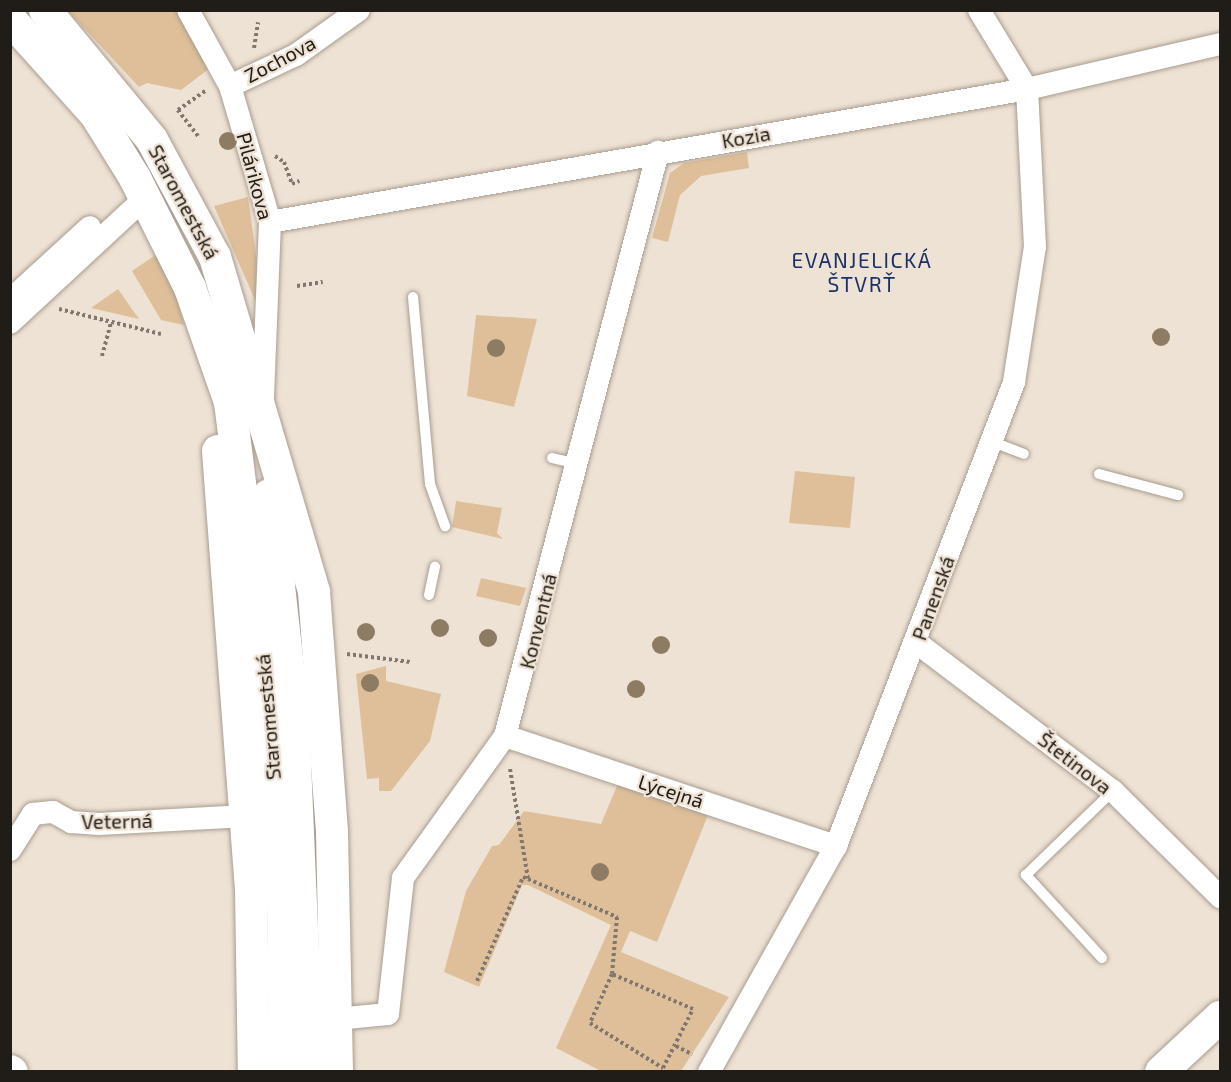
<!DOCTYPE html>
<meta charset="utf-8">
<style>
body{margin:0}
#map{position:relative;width:1231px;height:1082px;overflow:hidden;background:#eee2d4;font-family:"Exo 2",sans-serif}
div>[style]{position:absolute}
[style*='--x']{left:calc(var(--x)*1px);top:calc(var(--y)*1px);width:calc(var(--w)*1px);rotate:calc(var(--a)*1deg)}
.green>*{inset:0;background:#debf99}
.path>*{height:4px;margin-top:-2px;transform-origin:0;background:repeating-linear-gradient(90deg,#80786f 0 3px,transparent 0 6px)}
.roads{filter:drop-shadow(0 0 2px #a89d90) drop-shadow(0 0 2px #a89d90)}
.lane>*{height:10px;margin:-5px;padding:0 5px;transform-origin:5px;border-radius:5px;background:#fff}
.street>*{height:22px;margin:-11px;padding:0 11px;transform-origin:11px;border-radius:11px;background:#fff}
.secondary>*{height:32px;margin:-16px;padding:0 16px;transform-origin:16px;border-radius:16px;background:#fff}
.trees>*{width:18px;height:18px;margin:-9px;border-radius:50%;background:#8d7b63}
span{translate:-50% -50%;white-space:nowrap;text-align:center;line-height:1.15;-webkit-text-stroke:4.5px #eee2d4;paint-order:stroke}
.street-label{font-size:20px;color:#201c17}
.neighbourhood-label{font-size:21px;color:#1a3067;letter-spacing:1.5px}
.frame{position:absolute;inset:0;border:12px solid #201c17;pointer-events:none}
</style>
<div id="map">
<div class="green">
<i style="clip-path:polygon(68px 11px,177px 11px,210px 68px,181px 90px,147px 83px,139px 87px)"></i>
<i style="clip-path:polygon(747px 152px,749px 168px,701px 176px,680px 195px,668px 242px,652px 238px,670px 173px,684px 163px)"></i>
<i style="clip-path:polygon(248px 197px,262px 298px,255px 300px,214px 206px)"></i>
<i style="clip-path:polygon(160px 252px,174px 289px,184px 325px,161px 320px,132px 271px)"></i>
<i style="clip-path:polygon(118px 289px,139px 319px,91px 308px)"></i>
<i style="clip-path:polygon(476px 315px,537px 319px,514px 407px,467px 396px)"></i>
<i style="clip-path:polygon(795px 471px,855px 477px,850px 528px,789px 523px)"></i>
<i style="clip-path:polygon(456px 501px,502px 508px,497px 533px,503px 539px,452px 527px)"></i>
<i style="clip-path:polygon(481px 578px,526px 588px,520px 606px,476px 596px)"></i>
<i style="clip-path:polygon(386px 666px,386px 681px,441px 694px,430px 741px,391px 791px,379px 791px,379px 778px,367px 779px,356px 674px)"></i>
<i style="clip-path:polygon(619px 781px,710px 810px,657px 942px,630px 931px,621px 952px,729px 997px,681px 1071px,601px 1071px,556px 1048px,611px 925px,528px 885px,522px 885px,479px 987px,444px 972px,466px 891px,492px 846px,499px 845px,524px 811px,601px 824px)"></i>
</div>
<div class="path">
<i style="--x:254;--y:48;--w:26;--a:-81"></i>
<i style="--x:198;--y:136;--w:33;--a:-128"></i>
<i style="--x:178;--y:110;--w:35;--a:-35"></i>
<i style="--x:275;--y:156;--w:11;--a:34"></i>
<i style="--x:284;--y:162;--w:23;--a:70"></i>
<i style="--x:292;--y:184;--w:8;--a:-23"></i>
<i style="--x:297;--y:286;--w:26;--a:-9"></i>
<i style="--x:59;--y:309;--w:105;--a:13.8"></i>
<i style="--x:102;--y:356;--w:35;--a:-75"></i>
<i style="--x:347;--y:654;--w:64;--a:7.1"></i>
<i style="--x:510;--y:769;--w:111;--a:80.7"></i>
<i style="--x:528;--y:879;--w:97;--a:23.1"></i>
<i style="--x:617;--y:917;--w:57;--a:95"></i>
<i style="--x:612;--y:974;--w:54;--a:114.2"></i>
<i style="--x:590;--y:1023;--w:86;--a:31.7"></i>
<i style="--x:663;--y:1068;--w:66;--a:-63"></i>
<i style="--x:693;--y:1009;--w:88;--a:-156.6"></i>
<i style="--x:477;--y:981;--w:114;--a:-66.1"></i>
<i style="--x:523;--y:877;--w:5;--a:22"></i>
<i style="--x:676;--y:1046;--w:18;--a:27"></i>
</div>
<div class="roads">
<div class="lane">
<i style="--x:413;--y:297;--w:188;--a:84.8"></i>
<i style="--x:430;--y:484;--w:45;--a:70.3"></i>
<i style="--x:993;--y:442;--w:33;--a:21"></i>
<i style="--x:552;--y:458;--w:28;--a:13"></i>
<i style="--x:1099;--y:474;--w:82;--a:14.9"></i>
<i style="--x:429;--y:595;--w:29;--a:-78"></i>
<i style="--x:1102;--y:958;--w:113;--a:-132.5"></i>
<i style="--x:1026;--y:875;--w:121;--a:-44"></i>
</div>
<div class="street">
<i style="--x:188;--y:10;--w:87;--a:61.1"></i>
<i style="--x:230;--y:86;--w:142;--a:73.6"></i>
<i style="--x:270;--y:222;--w:178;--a:92.3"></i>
<i style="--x:230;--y:86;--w:73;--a:-25.2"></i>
<i style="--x:296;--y:55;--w:77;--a:-35.5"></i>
<i style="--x:270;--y:222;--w:769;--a:-9.96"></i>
<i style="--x:1027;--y:89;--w:198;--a:-13.1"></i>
<i style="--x:10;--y:300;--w:108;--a:-42.4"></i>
<i style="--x:10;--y:323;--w:185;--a:-42.8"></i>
<i style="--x:917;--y:643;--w:246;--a:37.1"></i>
<i style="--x:1113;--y:791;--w:151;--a:44.7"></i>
<i style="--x:505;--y:736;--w:349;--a:18.4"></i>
<i style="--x:10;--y:850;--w:43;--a:-57.4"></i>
<i style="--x:33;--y:814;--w:20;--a:-6"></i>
<i style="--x:53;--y:812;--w:21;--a:29"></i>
<i style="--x:71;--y:822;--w:28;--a:4"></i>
<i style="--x:99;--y:824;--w:147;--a:-3.1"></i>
<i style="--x:336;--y:1019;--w:52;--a:-5.5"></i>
<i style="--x:388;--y:1014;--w:137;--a:-83.7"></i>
<i style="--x:403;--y:878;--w:175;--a:-54.3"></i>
<i style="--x:505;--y:736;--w:604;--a:-75.32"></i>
<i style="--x:709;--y:1072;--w:259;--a:-60.7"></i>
<i style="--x:836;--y:846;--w:497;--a:-69"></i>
<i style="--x:1014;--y:382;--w:137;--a:-81.2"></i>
<i style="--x:1035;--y:247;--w:158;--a:-92.9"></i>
<i style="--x:1027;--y:89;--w:92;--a:-121.3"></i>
</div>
<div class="secondary">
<i style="--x:45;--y:10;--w:168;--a:50.5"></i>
<i style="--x:152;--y:140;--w:133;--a:61.7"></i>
<i style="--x:215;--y:257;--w:349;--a:73.5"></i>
<i style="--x:314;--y:592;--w:241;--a:85.7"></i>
<i style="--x:332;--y:832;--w:240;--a:88.8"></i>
<i style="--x:10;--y:19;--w:129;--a:48.1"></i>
<i style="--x:96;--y:115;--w:74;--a:58.2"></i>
<i style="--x:135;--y:178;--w:123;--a:63.4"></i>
<i style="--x:190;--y:288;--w:121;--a:70.7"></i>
<i style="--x:230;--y:402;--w:316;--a:82.9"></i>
<i style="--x:269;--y:716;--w:188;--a:85.7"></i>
<i style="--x:283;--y:903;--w:169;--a:89.3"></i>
<i style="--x:218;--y:451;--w:439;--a:85.7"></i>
<i style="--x:251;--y:889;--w:183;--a:89.1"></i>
<i style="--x:269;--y:495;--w:220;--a:83.7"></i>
<i style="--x:293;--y:714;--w:358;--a:87.6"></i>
<i style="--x:10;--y:1071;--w:2;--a:27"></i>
<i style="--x:1161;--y:1072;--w:81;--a:-43"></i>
</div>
</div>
<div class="trees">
<i style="left:228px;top:141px"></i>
<i style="left:1161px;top:337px"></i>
<i style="left:496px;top:348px"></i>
<i style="left:440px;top:628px"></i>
<i style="left:366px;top:632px"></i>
<i style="left:488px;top:638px"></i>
<i style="left:661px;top:645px"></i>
<i style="left:370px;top:683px"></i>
<i style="left:636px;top:689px"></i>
<i style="left:600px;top:872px"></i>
</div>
<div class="street-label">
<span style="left:280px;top:59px;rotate:-28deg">Zochova</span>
<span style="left:746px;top:137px;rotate:-10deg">Kozia</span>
<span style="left:255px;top:176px;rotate:75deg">Pilárikova</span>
<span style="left:184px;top:202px;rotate:62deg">Staromestská</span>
<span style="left:933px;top:598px;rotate:-70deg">Panenská</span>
<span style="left:538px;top:621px;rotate:-76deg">Konventná</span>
<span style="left:268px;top:717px;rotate:-95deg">Staromestská</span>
<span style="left:1075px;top:763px;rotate:38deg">Štetinova</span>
<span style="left:671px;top:791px;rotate:18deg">Lýcejná</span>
<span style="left:117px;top:821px;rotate:-1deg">Veterná</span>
</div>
<div class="neighbourhood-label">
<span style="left:862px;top:272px">EVANJELICKÁ<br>ŠTVRŤ</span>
</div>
<div class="frame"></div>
</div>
